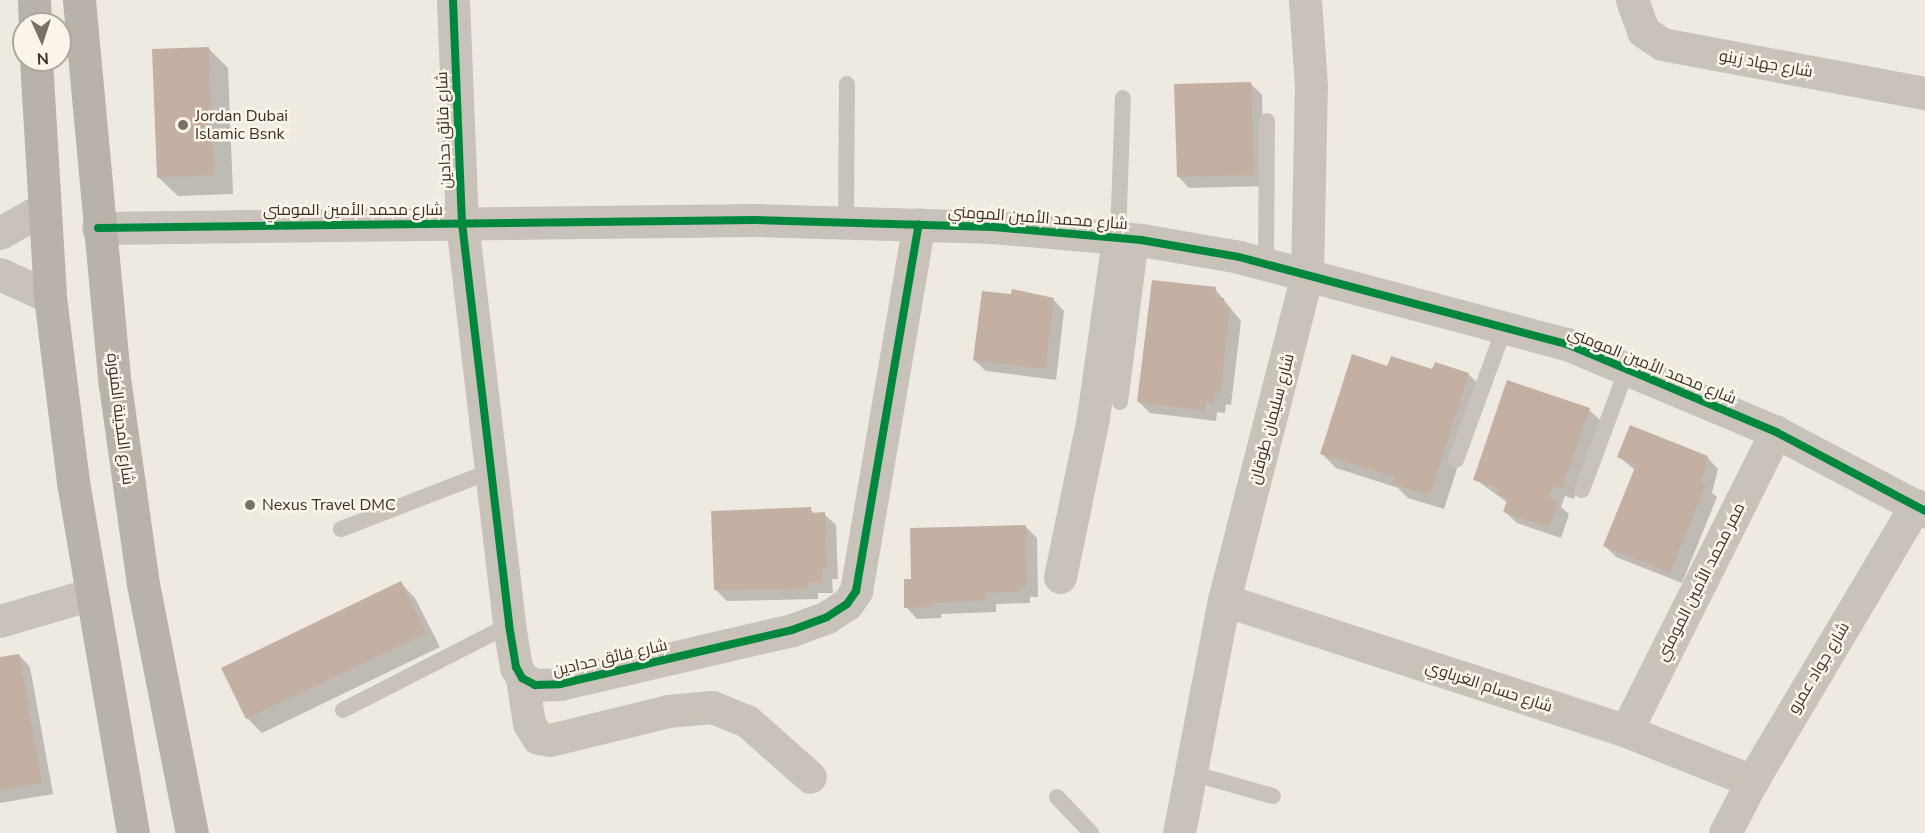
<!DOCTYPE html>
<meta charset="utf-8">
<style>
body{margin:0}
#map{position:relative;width:1925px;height:833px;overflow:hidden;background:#eeeae2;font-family:"Nunito Sans",Cairo,sans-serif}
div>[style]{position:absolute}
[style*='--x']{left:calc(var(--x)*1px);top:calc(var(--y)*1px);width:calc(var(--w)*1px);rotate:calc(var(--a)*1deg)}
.shadow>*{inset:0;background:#0003}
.building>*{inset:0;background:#c3b0a2}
.service>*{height:16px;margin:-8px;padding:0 8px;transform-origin:8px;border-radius:8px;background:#c8c2ba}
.minor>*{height:33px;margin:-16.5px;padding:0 16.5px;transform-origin:16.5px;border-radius:16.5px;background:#c8c2ba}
.secondary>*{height:33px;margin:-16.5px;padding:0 16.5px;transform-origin:16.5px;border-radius:16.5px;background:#b8b2ab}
.cycleway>*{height:8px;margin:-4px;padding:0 4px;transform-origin:4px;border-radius:4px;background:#00873e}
.dots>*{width:16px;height:16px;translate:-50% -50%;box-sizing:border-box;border:3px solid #fbf5e9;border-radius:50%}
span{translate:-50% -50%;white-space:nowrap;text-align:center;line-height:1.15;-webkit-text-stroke:5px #fbf5e9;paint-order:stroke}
.street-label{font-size:16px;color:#393028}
.poi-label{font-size:16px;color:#393028}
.left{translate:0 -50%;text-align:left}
.north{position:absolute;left:12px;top:12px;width:60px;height:60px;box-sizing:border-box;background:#fbf5e9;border:2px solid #ada69c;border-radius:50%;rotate:177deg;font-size:16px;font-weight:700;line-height:24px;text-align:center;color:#393028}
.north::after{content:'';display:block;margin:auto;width:21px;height:27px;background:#787169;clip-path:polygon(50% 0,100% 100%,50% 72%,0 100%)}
</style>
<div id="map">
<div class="shadow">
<i style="clip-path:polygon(208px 48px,228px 68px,233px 194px,178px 196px,158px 177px)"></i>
<i style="clip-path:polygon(1251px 84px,1262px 95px,1264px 186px,1189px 188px,1178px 176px)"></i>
<i style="clip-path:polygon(1215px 289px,1241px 321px,1231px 405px,1226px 404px,1225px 413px,1217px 412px,1216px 421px,1150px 413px,1139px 402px)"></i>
<i style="clip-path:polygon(1013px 290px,1053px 299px,1064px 311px,1056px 380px,986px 371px,974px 360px)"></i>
<i style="clip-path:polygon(1388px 368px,1468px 374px,1483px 388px,1444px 509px,1408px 498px,1398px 488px,1336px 468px,1321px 453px)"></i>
<i style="clip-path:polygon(1589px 410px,1601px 421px,1574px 499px,1565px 496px,1561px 507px,1569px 514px,1561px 538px,1517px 523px,1505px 512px,1508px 503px,1475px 479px)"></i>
<i style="clip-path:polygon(1619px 457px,1707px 457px,1718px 469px,1712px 493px,1717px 497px,1682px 583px,1616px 557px,1605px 546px,1636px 471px)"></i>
<i style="clip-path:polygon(810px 509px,815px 514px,824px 514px,836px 525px,838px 579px,832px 579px,833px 593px,818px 593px,818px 599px,727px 601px,715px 589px)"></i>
<i style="clip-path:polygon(1025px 526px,1037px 538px,1038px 597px,1030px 597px,1030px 603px,996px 604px,996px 612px,941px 614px,941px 618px,917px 619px,906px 607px,912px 581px)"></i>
<i style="clip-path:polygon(401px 583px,415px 598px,440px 647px,262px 733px,247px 718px)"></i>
<i style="clip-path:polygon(19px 655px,30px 667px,53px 794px,0 803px,0 659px)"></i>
</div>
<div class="building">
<i style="clip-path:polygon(209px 47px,214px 175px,157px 178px,152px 49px)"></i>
<i style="clip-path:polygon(1251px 82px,1254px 175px,1177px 177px,1174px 84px)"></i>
<i style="clip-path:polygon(1152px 280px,1216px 287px,1215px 297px,1224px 298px,1223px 307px,1230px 308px,1220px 394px,1215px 393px,1214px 403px,1206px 402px,1205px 411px,1137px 402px)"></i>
<i style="clip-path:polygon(1012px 289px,1054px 298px,1045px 369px,973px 360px,982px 291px,1011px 294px)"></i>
<i style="clip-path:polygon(1352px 354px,1387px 366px,1391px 356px,1432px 369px,1435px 362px,1469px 373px,1430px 495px,1392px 484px,1394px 477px,1320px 454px)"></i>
<i style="clip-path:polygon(1507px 380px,1590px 408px,1562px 488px,1553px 486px,1549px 498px,1558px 502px,1549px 527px,1503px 512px,1508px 498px,1496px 494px,1499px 488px,1473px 480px)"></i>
<i style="clip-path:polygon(1630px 425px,1708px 456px,1701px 483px,1706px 484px,1670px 573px,1603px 546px,1636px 465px,1617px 457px)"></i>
<i style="clip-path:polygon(811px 507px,811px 513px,825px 512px,827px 568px,822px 568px,822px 582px,807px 582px,808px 589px,714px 590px,711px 511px)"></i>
<i style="clip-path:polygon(1026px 525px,1027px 587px,1019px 587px,1019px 592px,985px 593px,985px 601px,931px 603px,930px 607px,904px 608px,904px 579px,911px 579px,910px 528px)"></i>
<i style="clip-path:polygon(401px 581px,426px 633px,246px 719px,221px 668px)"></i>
<i style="clip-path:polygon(19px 654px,42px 783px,0 790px,0 657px)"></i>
</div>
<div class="service">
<i style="--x:846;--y:222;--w:138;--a:-89.6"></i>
<i style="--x:1118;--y:238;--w:140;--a:-88"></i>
<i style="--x:1266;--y:263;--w:142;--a:-89.6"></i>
<i style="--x:1120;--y:402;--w:163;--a:-82.6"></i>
<i style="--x:1456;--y:460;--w:143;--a:-69.9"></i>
<i style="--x:1582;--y:490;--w:129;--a:-69.6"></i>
<i style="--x:341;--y:529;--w:161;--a:-21.1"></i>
<i style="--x:343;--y:710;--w:186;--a:-27.1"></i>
<i style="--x:1191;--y:773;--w:85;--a:15.7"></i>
<i style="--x:1057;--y:797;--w:50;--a:46.6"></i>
</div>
<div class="minor">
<i style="--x:453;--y:0;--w:223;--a:87.7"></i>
<i style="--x:462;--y:223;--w:405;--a:83.3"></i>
<i style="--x:509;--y:625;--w:43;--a:80.5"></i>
<i style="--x:516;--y:667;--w:13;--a:61"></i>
<i style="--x:522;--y:678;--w:15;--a:28"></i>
<i style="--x:535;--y:685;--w:25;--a:-2"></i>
<i style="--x:560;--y:684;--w:238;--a:-13.1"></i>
<i style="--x:792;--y:630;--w:37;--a:-20"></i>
<i style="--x:827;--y:617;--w:24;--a:-33"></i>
<i style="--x:847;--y:604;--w:16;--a:-55"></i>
<i style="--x:856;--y:591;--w:372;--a:-80.3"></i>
<i style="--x:1632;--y:0;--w:33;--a:70"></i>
<i style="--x:1643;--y:31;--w:23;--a:34"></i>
<i style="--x:1662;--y:44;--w:268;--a:10.6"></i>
<i style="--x:98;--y:228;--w:657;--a:-0.7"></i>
<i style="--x:755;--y:220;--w:238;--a:1.7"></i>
<i style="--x:993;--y:227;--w:149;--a:5"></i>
<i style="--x:1141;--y:240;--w:99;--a:9.8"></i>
<i style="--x:1239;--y:257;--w:339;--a:14.9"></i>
<i style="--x:1567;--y:344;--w:227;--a:22.8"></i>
<i style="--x:1776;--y:432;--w:169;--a:27.9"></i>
<i style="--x:0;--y:233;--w:51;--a:-29.6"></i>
<i style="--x:0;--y:274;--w:55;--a:24.7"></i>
<i style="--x:1060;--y:577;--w:163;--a:-78.3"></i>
<i style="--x:1093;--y:417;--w:181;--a:-82"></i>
<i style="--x:1224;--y:600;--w:423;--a:18"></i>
<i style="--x:1626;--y:731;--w:136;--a:21.6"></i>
<i style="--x:0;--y:621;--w:95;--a:-16.5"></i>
<i style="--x:522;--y:678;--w:46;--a:81.2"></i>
<i style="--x:529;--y:723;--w:17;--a:59"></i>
<i style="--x:538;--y:738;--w:12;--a:9"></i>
<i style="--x:550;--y:740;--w:122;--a:-13.8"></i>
<i style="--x:668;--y:711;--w:44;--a:-5.2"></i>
<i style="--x:712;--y:707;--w:38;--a:22"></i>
<i style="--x:747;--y:721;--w:84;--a:41.6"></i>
<i style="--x:1626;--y:731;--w:335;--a:-63.4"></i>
<i style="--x:1179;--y:833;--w:237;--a:-79.1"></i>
<i style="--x:1224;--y:600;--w:336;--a:-75.7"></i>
<i style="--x:1307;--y:274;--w:188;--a:-88.8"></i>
<i style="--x:1311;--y:86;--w:86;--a:-94"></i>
<i style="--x:1725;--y:833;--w:59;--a:-62.6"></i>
<i style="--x:1752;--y:781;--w:321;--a:-59.3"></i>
</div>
<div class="secondary">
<i style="--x:34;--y:0;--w:24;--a:88"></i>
<i style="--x:79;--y:0;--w:387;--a:84.7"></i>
<i style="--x:115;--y:385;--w:201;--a:82"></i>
<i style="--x:143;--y:584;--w:254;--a:78.9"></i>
<i style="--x:36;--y:60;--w:237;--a:86.6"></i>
<i style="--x:50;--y:297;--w:186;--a:82.9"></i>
<i style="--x:73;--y:482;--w:356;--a:80.3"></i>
</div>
<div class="cycleway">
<i style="--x:453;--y:0;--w:223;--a:87.7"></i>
<i style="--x:462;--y:223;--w:405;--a:83.3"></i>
<i style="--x:509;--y:625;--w:43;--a:80.5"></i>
<i style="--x:516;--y:667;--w:13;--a:61"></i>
<i style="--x:522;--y:678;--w:15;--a:28"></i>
<i style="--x:535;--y:685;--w:25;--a:-2"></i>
<i style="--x:560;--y:684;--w:238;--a:-13.1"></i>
<i style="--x:792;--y:630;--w:37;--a:-20"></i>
<i style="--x:827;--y:617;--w:24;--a:-33"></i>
<i style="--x:847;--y:604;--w:16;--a:-55"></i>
<i style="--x:856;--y:591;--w:372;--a:-80.3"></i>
<i style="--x:98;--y:228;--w:657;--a:-0.7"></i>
<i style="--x:755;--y:220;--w:238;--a:1.7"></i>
<i style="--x:993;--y:227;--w:149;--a:5"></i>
<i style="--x:1141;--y:240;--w:99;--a:9.8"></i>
<i style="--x:1239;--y:257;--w:339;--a:14.9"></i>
<i style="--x:1567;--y:344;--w:227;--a:22.8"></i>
<i style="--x:1776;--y:432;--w:169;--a:27.9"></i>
</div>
<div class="dots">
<i style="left:183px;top:125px;background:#787169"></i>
<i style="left:250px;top:505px;background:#787169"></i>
</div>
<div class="street-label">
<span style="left:1766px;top:64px;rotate:10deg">شارع جهاد زينو</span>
<span style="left:444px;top:130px;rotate:-92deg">شارع فائق حدادين</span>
<span style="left:353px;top:210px">شارع محمد الأمين المومني</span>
<span style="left:1038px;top:218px;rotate:4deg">شارع محمد الأمين المومني</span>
<span style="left:1652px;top:366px;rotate:22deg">شارع محمد الأمين المومني</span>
<span style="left:120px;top:419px;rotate:83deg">شارع المدينة المنورة</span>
<span style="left:1272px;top:419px;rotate:-75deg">شارع سليمان طوقان</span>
<span style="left:1701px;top:582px;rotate:-63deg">ممر محمد الأمين المومني</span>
<span style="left:610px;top:658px;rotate:-13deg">شارع فائق حدادين</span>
<span style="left:1819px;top:668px;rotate:-59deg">شارع جواد عمرو</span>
<span style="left:1489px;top:687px;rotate:18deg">شارع حسام الغرباوي</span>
</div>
<div class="poi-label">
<span class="left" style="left:195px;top:125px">Jordan Dubai<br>Islamic Bsnk</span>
<span class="left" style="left:262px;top:505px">Nexus Travel DMC</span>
</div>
<div class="north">N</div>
</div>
